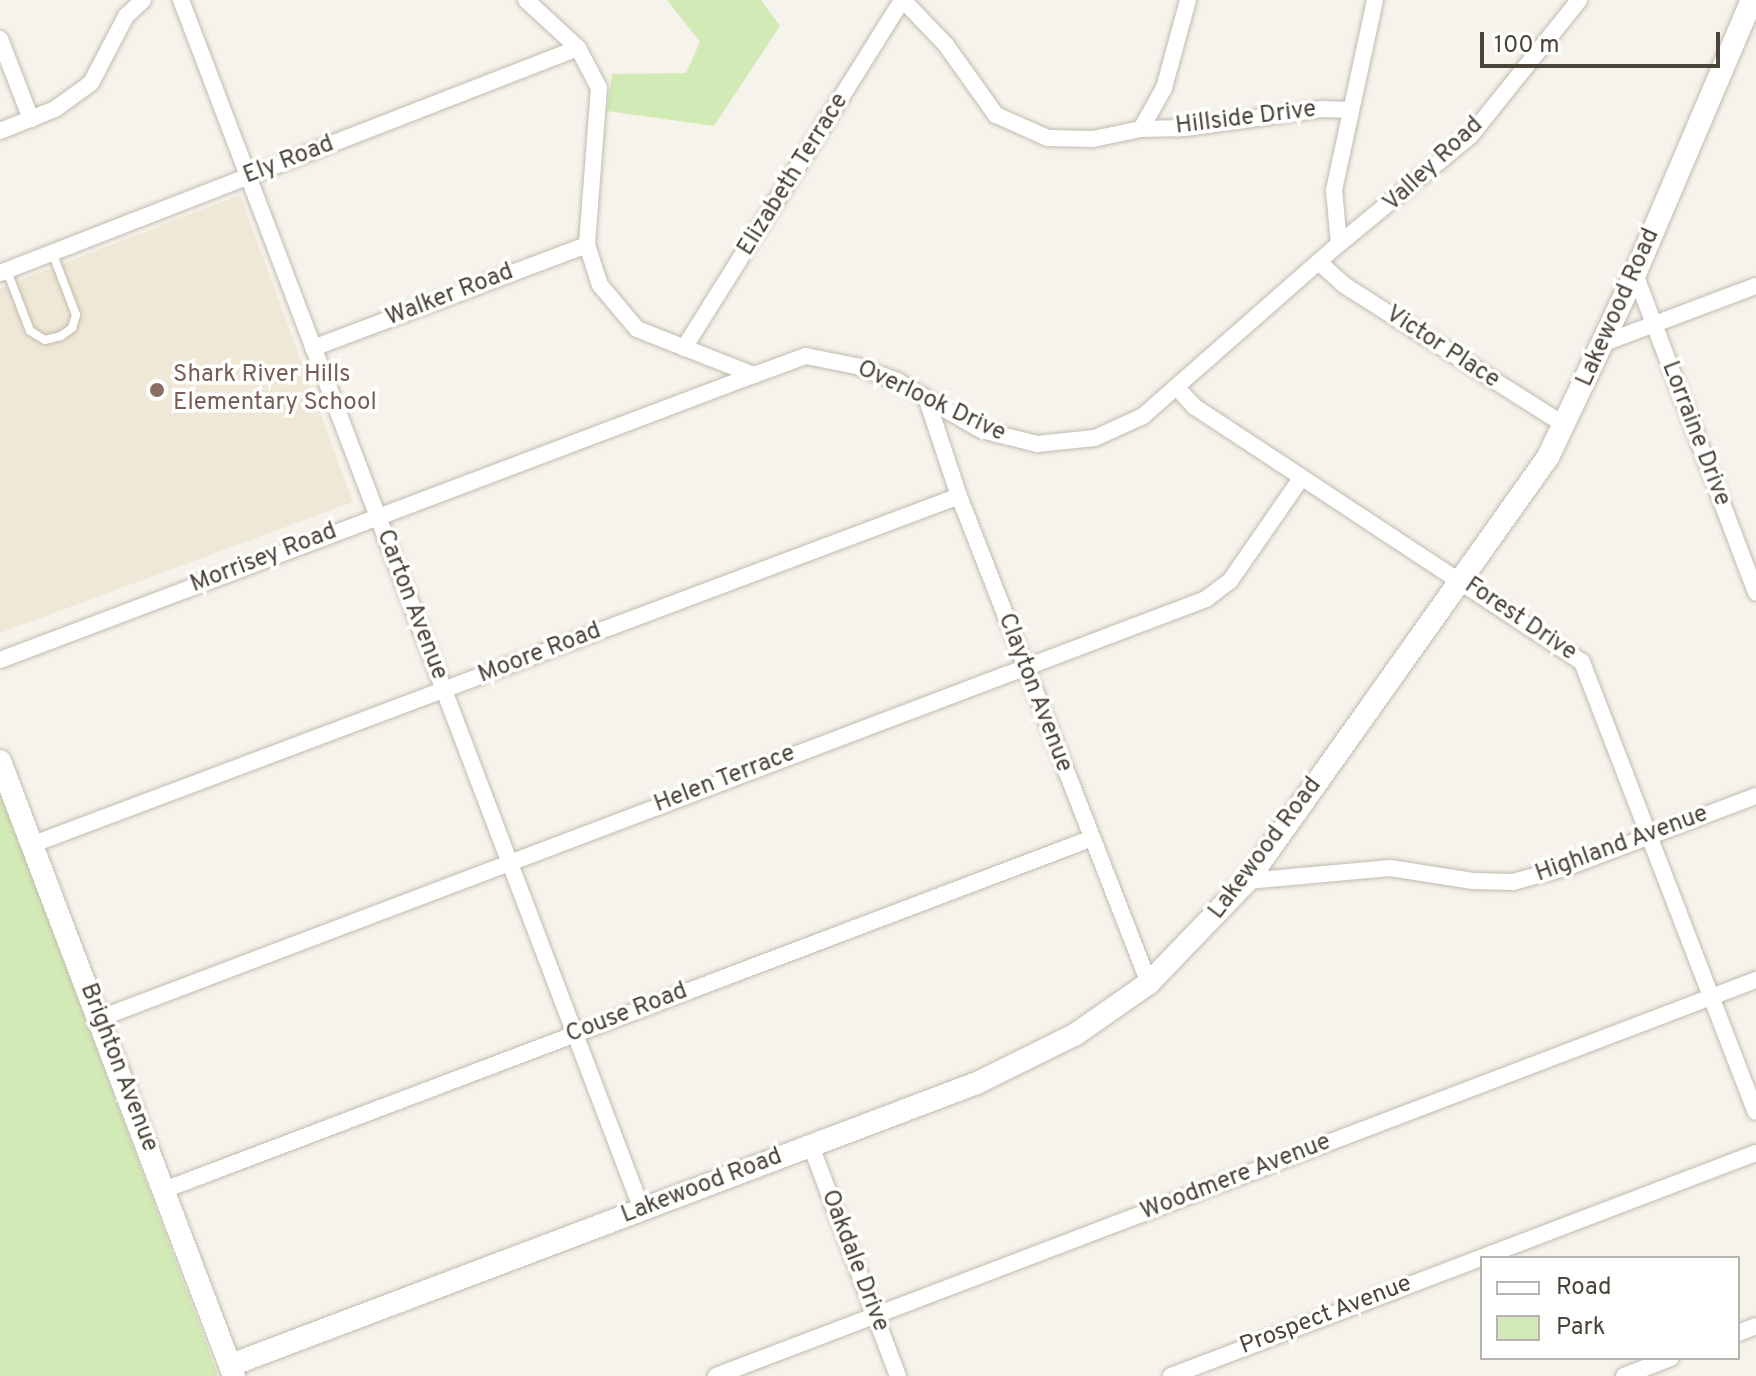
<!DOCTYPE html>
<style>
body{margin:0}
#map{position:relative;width:1756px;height:1376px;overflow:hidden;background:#f6f3ec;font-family:Overpass,sans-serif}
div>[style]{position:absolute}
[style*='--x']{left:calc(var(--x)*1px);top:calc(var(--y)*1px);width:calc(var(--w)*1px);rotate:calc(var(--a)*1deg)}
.education>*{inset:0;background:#efe8d6}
.green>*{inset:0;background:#d2eab5}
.roads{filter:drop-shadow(0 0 2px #c2bbae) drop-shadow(0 0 2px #c2bbae)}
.service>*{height:8px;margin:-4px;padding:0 4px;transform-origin:4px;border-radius:4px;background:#fff}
.minor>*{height:16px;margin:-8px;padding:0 8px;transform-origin:8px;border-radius:8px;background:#fff}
.tertiary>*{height:22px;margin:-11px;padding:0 11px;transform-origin:11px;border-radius:11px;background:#fff}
.dots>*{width:22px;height:22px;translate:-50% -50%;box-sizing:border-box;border:4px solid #fff;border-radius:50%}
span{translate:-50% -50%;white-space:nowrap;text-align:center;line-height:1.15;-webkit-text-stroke:7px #fff;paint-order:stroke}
.street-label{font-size:24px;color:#4b4439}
.education-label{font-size:24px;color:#785e54}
.left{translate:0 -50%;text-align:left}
.legend{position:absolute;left:1480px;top:1256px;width:260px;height:104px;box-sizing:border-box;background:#fff;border:2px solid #b7b4b0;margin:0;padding:10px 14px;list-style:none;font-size:24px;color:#4b4439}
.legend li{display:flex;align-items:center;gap:16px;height:40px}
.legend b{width:40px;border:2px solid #b7b4b0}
.scale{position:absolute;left:1480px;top:32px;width:240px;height:36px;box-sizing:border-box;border:4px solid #4b4439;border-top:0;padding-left:10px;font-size:24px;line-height:28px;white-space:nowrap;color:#4b4439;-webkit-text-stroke:6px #fff;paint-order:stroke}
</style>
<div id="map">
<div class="education">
<i style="clip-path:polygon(240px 195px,353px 502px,0 633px,0 288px)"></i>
</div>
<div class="green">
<i style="clip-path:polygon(667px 0,761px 0,780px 26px,714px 126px,607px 111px,612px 74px,686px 73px,700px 42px)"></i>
<i style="clip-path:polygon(0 790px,217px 1372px,217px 1376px,0 1376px)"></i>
</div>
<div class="roads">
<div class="service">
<i style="--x:7;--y:271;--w:64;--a:69"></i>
<i style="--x:30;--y:331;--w:17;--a:31"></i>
<i style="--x:45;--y:340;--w:16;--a:-14"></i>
<i style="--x:61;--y:336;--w:14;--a:-36"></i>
<i style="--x:72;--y:328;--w:14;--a:-73"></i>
<i style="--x:76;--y:315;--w:67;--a:-110.9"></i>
</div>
<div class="minor">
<i style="--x:181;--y:0;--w:1295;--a:69.14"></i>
<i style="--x:526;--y:0;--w:71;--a:42.7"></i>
<i style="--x:578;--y:48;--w:45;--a:62.3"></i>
<i style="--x:599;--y:88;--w:157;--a:94.4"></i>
<i style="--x:587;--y:245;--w:42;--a:72"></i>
<i style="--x:600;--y:285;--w:57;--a:49.9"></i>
<i style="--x:637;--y:329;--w:126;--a:21.5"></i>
<i style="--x:754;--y:375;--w:55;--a:-20.1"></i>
<i style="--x:806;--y:356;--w:51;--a:11.3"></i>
<i style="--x:856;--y:366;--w:44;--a:20.1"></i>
<i style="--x:897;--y:381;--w:97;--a:30.3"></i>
<i style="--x:981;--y:430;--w:58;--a:14"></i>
<i style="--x:1037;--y:444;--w:58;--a:-5.9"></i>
<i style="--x:1095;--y:438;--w:53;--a:-24.6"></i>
<i style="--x:1143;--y:416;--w:261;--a:-41.3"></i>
<i style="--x:1339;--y:244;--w:54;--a:-95.3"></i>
<i style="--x:1334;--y:190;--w:194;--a:-77.8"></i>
<i style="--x:903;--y:0;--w:62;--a:46.3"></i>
<i style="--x:946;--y:45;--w:86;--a:54.5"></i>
<i style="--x:996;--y:115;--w:57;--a:23.9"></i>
<i style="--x:1048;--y:138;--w:45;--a:1.3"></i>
<i style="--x:1093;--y:139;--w:49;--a:-11.8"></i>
<i style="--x:1141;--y:129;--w:44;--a:-1.3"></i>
<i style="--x:1185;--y:128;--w:138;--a:-7.9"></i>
<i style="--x:1322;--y:109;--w:29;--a:2"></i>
<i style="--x:0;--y:39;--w:86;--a:68.8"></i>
<i style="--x:1141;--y:129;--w:47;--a:-60.7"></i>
<i style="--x:1164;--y:88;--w:91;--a:-74.7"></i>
<i style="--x:0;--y:131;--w:59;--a:-21.8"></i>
<i style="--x:55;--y:109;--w:44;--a:-35.8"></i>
<i style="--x:91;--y:83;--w:76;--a:-62.4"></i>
<i style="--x:126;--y:16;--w:23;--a:-43"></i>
<i style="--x:1339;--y:244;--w:171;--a:-39.5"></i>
<i style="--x:1471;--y:135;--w:173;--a:-51.3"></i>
<i style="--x:1321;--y:264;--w:31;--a:42"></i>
<i style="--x:1344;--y:285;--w:263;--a:32.4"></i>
<i style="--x:0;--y:273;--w:620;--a:-21.27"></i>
<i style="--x:1635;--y:274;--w:341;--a:69.2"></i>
<i style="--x:1604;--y:343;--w:162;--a:-20.6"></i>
<i style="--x:313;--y:348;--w:293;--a:-20.6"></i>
<i style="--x:684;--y:348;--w:411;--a:-57.9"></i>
<i style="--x:1178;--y:389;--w:25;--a:47"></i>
<i style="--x:1195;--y:407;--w:463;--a:33.4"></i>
<i style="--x:1582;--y:662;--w:482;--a:68.9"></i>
<i style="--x:927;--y:400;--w:101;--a:71.6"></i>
<i style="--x:959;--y:496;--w:523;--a:68.69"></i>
<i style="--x:0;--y:660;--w:806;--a:-20.71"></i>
<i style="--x:31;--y:845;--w:991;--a:-20.61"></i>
<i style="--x:1247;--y:881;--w:144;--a:-5.2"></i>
<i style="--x:1390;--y:868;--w:84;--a:8.9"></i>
<i style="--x:1473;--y:881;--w:40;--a:1.4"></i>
<i style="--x:1513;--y:882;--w:57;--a:-15.3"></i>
<i style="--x:1568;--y:867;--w:201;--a:-20.7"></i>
<i style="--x:98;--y:1019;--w:1185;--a:-20.76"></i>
<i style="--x:1206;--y:599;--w:30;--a:-37"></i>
<i style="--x:1230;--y:581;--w:126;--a:-55.3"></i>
<i style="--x:811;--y:1146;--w:246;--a:69.3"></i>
<i style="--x:164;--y:1190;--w:990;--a:-20.76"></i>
<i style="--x:1738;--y:1333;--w:19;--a:-21"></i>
<i style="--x:716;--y:1376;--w:1113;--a:-20.85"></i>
<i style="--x:1171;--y:1376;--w:626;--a:-20.87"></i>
<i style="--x:1624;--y:1376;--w:50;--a:-21"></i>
</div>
<div class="tertiary">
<i style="--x:0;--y:761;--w:658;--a:69.17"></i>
<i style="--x:231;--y:1365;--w:798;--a:-20.71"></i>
<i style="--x:977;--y:1083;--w:110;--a:-26.3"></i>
<i style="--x:1076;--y:1034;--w:89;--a:-34.9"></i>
<i style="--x:1149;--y:983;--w:141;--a:-46.1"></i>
<i style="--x:1247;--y:881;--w:520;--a:-54.63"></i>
<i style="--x:1548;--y:457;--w:203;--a:-64.6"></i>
<i style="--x:1635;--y:274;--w:298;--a:-66.9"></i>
</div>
</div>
<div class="dots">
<i style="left:157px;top:390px;background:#8d6e63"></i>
</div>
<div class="street-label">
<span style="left:1246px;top:119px;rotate:-7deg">Hillside Drive</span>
<span style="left:289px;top:161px;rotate:-21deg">Ely Road</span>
<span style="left:1434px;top:165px;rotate:-43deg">Valley Road</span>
<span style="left:794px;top:175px;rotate:-58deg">Elizabeth Terrace</span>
<span style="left:450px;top:296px;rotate:-21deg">Walker Road</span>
<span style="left:1619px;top:308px;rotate:-66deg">Lakewood Road</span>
<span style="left:1442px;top:348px;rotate:33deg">Victor Place</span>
<span style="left:931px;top:402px;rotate:25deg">Overlook Drive</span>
<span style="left:1695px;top:434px;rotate:69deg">Lorraine Drive</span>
<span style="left:264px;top:559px;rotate:-21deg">Morrisey Road</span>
<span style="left:411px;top:605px;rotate:69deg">Carton Avenue</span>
<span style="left:1520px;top:620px;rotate:34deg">Forest Drive</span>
<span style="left:540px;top:654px;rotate:-21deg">Moore Road</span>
<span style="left:1034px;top:693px;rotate:69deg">Clayton Avenue</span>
<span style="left:725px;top:780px;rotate:-21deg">Helen Terrace</span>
<span style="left:1622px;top:845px;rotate:-20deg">Highland Avenue</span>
<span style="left:1266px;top:849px;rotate:-53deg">Lakewood Road</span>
<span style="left:627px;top:1014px;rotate:-21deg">Couse Road</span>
<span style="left:118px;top:1068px;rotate:69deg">Brighton Avenue</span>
<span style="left:1236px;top:1178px;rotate:-21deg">Woodmere Avenue</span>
<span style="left:702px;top:1187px;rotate:-21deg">Lakewood Road</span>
<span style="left:854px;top:1261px;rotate:69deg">Oakdale Drive</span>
<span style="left:1326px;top:1316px;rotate:-21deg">Prospect Avenue</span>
</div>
<div class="education-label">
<span class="left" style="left:173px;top:390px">Shark River Hills<br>Elementary School</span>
</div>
<ul class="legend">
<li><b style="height:10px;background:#fff"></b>Road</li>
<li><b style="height:22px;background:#d2eab5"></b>Park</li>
</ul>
<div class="scale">100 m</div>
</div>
